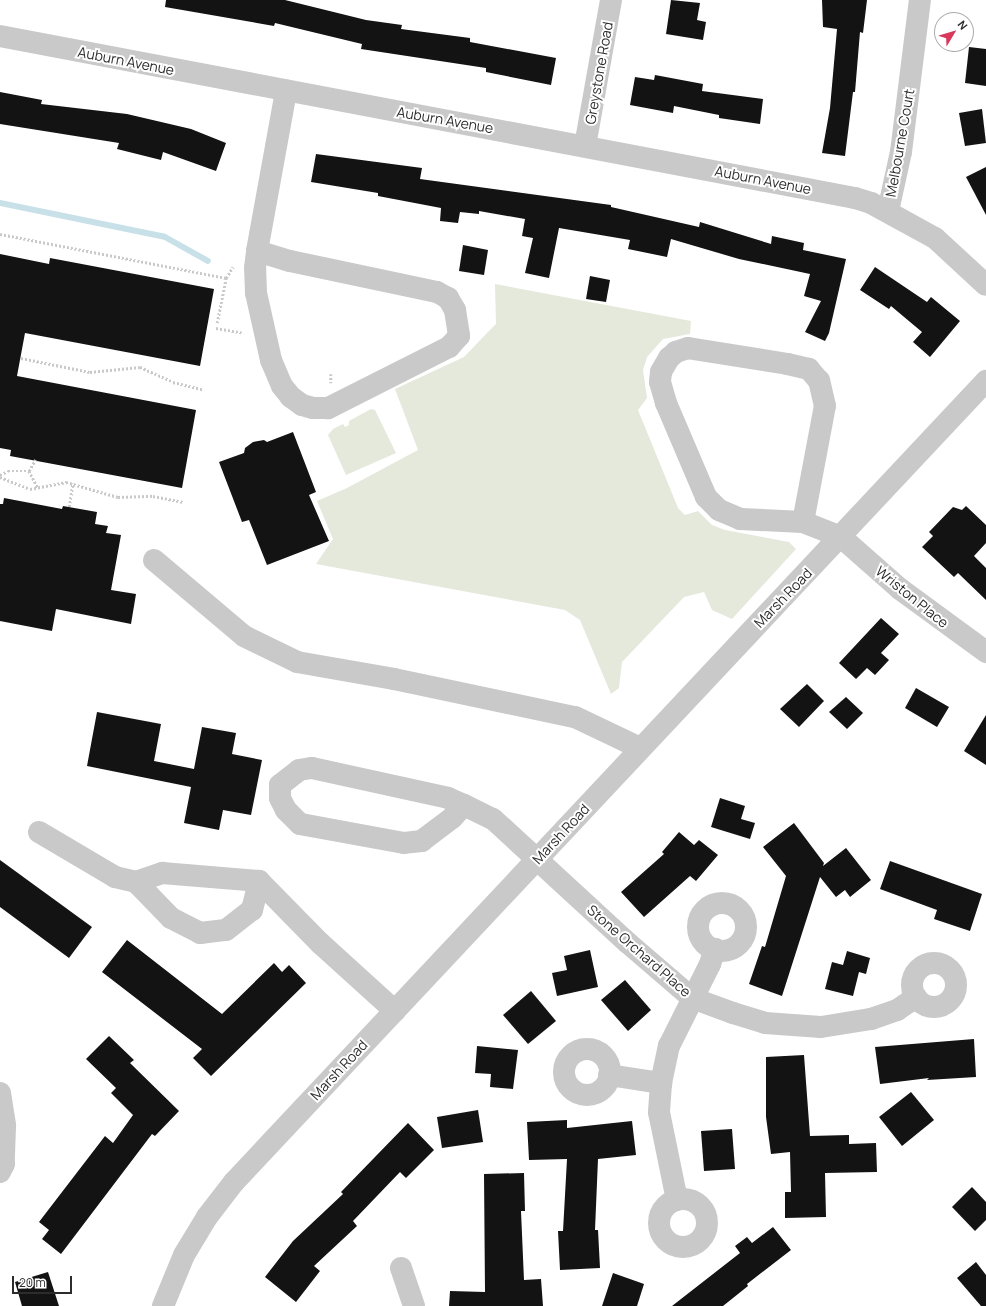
<!DOCTYPE html>
<style>
body{margin:0}
#map{position:relative;width:986px;height:1306px;overflow:hidden;background:#fff;font-family:Manrope,sans-serif}
div>[style]{position:absolute}
[style*='--x']{left:calc(var(--x)*1px);top:calc(var(--y)*1px);width:calc(var(--w)*1px);rotate:calc(var(--a)*1deg)}
.green>*{inset:0;background:#e4e9db}
.stream>*{height:6px;margin:-3px;padding:0 3px;transform-origin:3px;border-radius:3px;background:#c8e0e8}
.building>*{inset:0;background:#131313}
.path>*{height:2.5px;margin-top:-1.25px;transform-origin:0;background:repeating-linear-gradient(90deg,#c9c9c9 0 2px,transparent 0 4px)}
.minor>*{height:22px;margin:-11px;padding:0 11px;transform-origin:11px;border-radius:11px;background:#c9c9c9}
.minor>.ring{margin:-11px;padding:0;box-sizing:content-box;background:none;border:22px solid #c9c9c9;border-radius:50%}
span{translate:-50% -50%;white-space:nowrap;text-align:center;line-height:1.15;-webkit-text-stroke:4px #fff;paint-order:stroke}
.street-label{font-size:14px;color:#2c2c2c}
.north{position:absolute;left:934px;top:12px;width:40px;height:40px;box-sizing:border-box;background:#fff;border:1px solid #ababab;border-radius:50%;rotate:52deg;font-size:11px;font-weight:700;line-height:16px;text-align:center;color:#2c2c2c}
.north::after{content:'';display:block;margin:auto;width:14px;height:18px;background:#d9385a;clip-path:polygon(50% 0,100% 100%,50% 72%,0 100%)}
.scale{position:absolute;left:12px;top:1276px;width:60px;height:18px;box-sizing:border-box;border:2px solid #2c2c2c;border-top:0;padding-left:5px;font-size:12px;line-height:14px;white-space:nowrap;color:#2c2c2c;-webkit-text-stroke:3px #fff;paint-order:stroke}
</style>
<div id="map">
<div class="green">
<i style="clip-path:polygon(495px 284px,691px 321px,690px 334px,663px 339px,647px 357px,643px 370px,647px 398px,638px 410px,678px 508px,685px 515px,698px 511px,712px 525px,725px 530px,789px 542px,796px 549px,732px 619px,712px 610px,704px 592px,684px 597px,622px 662px,619px 688px,611px 694px,580px 620px,565px 610px,316px 564px,333px 539px,317px 501px,347px 488px,418px 450px,395px 389px,464px 357px,488px 332px,496px 324px)"></i>
<i style="clip-path:polygon(371px 409px,375px 410px,396px 453px,346px 475px,328px 435px,333px 429px,343px 424px,345px 427px,349px 425px,349px 421px)"></i>
</div>
<div class="stream">
<i style="--x:0;--y:203;--w:168;--a:11.6"></i>
<i style="--x:165;--y:237;--w:49;--a:29.2"></i>
</div>
<div class="building">
<i style="clip-path:polygon(166px 0,285px 0,366px 20px,402px 25px,401px 29px,470px 38px,470px 42px,556px 58px,551px 85px,486px 72px,486px 68px,361px 49px,362px 44px,275px 23px,274px 26px,165px 7px)"></i>
<i style="clip-path:polygon(671px 0,700px 3px,697px 20px,706px 22px,703px 40px,666px 34px)"></i>
<i style="clip-path:polygon(822px 0,867px 0,863px 33px,860px 32px,855px 92px,853px 92px,845px 156px,822px 153px,830px 108px,837px 29px,823px 27px)"></i>
<i style="clip-path:polygon(969px 47px,986px 49px,986px 86px,965px 83px)"></i>
<i style="clip-path:polygon(655px 75px,703px 84px,702px 91px,763px 99px,760px 124px,719px 118px,719px 115px,674px 106px,673px 113px,630px 105px,635px 77px,654px 80px)"></i>
<i style="clip-path:polygon(0 92px,42px 100px,41px 104px,127px 114px,191px 129px,226px 143px,216px 171px,163px 152px,161px 160px,117px 149px,119px 143px,0 124px)"></i>
<i style="clip-path:polygon(982px 109px,986px 143px,965px 146px,959px 113px)"></i>
<i style="clip-path:polygon(316px 154px,422px 168px,420px 179px,611px 205px,611px 207px,699px 227px,700px 222px,771px 244px,772px 236px,804px 243px,803px 250px,846px 259px,829px 333px,825px 341px,805px 332px,821px 301px,804px 296px,810px 274px,739px 259px,671px 239px,667px 257px,628px 249px,630px 240px,559px 228px,549px 278px,525px 273px,533px 238px,522px 236px,525px 219px,479px 211px,479px 214px,460px 212px,458px 223px,440px 221px,441px 208px,378px 196px,378px 193px,311px 182px)"></i>
<i style="clip-path:polygon(986px 167px,986px 215px,966px 177px)"></i>
<i style="clip-path:polygon(463px 245px,488px 250px,484px 275px,459px 271px)"></i>
<i style="clip-path:polygon(0 254px,49px 264px,50px 258px,214px 289px,200px 366px,25px 333px,17px 376px,196px 410px,182px 488px,10px 456px,11px 450px,0 448px)"></i>
<i style="clip-path:polygon(875px 267px,927px 302px,931px 297px,960px 321px,930px 357px,913px 342px,922px 332px,891px 306px,889px 309px,860px 290px)"></i>
<i style="clip-path:polygon(590px 276px,610px 280px,606px 302px,586px 299px)"></i>
<i style="clip-path:polygon(293px 432px,316px 492px,309px 495px,329px 541px,267px 565px,249px 520px,242px 522px,219px 462px,244px 453px,245px 448px,253px 442px,264px 440px,267px 442px)"></i>
<i style="clip-path:polygon(4px 498px,62px 509px,63px 506px,97px 512px,95px 524px,108px 526px,106px 533px,121px 535px,111px 590px,136px 594px,131px 624px,56px 609px,52px 631px,0 621px,0 504px,3px 504px)"></i>
<i style="clip-path:polygon(966px 506px,986px 525px,986px 543px,974px 556px,986px 568px,986px 600px,958px 573px,954px 577px,922px 547px,933px 536px,929px 532px,953px 507px,962px 510px)"></i>
<i style="clip-path:polygon(881px 618px,899px 634px,881px 653px,889px 660px,875px 675px,867px 668px,856px 679px,839px 663px)"></i>
<i style="clip-path:polygon(807px 684px,824px 701px,799px 727px,780px 709px)"></i>
<i style="clip-path:polygon(916px 688px,949px 707px,937px 727px,905px 708px)"></i>
<i style="clip-path:polygon(846px 697px,863px 713px,847px 729px,829px 712px)"></i>
<i style="clip-path:polygon(97px 712px,161px 724px,154px 761px,194px 769px,202px 727px,236px 733px,232px 754px,262px 760px,251px 815px,223px 810px,219px 830px,184px 823px,191px 787px,87px 766px)"></i>
<i style="clip-path:polygon(986px 715px,986px 765px,964px 751px)"></i>
<i style="clip-path:polygon(720px 798px,745px 806px,741px 819px,755px 823px,750px 839px,711px 827px)"></i>
<i style="clip-path:polygon(794px 823px,824px 863px,823px 866px,846px 848px,871px 880px,850px 897px,845px 890px,836px 897px,820px 877px,782px 996px,749px 984px,762px 946px,765px 947px,786px 876px,763px 847px)"></i>
<i style="clip-path:polygon(679px 832px,694px 845px,699px 840px,718px 855px,696px 881px,690px 876px,644px 917px,621px 892px,664px 854px,662px 852px)"></i>
<i style="clip-path:polygon(0 860px,92px 927px,69px 958px,0 907px)"></i>
<i style="clip-path:polygon(890px 861px,982px 894px,970px 931px,934px 919px,937px 910px,880px 889px)"></i>
<i style="clip-path:polygon(127px 940px,222px 1014px,274px 963px,282px 972px,289px 965px,306px 983px,211px 1076px,193px 1058px,202px 1049px,102px 972px)"></i>
<i style="clip-path:polygon(590px 950px,598px 987px,557px 996px,552px 973px,567px 970px,564px 956px)"></i>
<i style="clip-path:polygon(847px 951px,870px 958px,866px 974px,859px 972px,853px 996px,825px 989px,832px 962px,843px 965px)"></i>
<i style="clip-path:polygon(625px 980px,651px 1010px,628px 1031px,601px 1000px)"></i>
<i style="clip-path:polygon(531px 991px,556px 1021px,528px 1044px,503px 1015px)"></i>
<i style="clip-path:polygon(109px 1036px,134px 1060px,130px 1063px,179px 1111px,155px 1136px,152px 1134px,61px 1254px,42px 1239px,49px 1230px,39px 1222px,105px 1136px,113px 1143px,133px 1115px,111px 1093px,116px 1088px,86px 1059px)"></i>
<i style="clip-path:polygon(974px 1039px,976px 1077px,927px 1080px,929px 1078px,880px 1084px,875px 1047px)"></i>
<i style="clip-path:polygon(477px 1046px,518px 1050px,513px 1089px,490px 1087px,491px 1074px,475px 1073px)"></i>
<i style="clip-path:polygon(804px 1055px,810px 1136px,849px 1135px,849px 1144px,876px 1143px,877px 1172px,825px 1173px,826px 1217px,785px 1218px,785px 1192px,791px 1192px,790px 1152px,771px 1154px,766px 1117px,766px 1057px)"></i>
<i style="clip-path:polygon(911px 1092px,934px 1120px,902px 1146px,879px 1117px)"></i>
<i style="clip-path:polygon(478px 1110px,483px 1142px,442px 1148px,437px 1117px)"></i>
<i style="clip-path:polygon(567px 1120px,567px 1128px,632px 1121px,636px 1155px,598px 1159px,595px 1230px,598px 1230px,600px 1268px,560px 1270px,558px 1231px,563px 1231px,567px 1159px,529px 1160px,527px 1122px)"></i>
<i style="clip-path:polygon(408px 1123px,434px 1150px,406px 1178px,400px 1172px,353px 1221px,357px 1226px,314px 1266px,320px 1271px,296px 1302px,265px 1277px,293px 1241px,343px 1194px,341px 1192px)"></i>
<i style="clip-path:polygon(732px 1129px,735px 1169px,704px 1171px,701px 1131px)"></i>
<i style="clip-path:polygon(524px 1173px,525px 1211px,521px 1211px,524px 1280px,541px 1279px,543px 1306px,449px 1306px,450px 1291px,485px 1292px,484px 1174px)"></i>
<i style="clip-path:polygon(972px 1187px,986px 1202px,986px 1220px,975px 1231px,952px 1207px)"></i>
<i style="clip-path:polygon(773px 1227px,791px 1250px,747px 1284px,748px 1286px,723px 1306px,672px 1306px,740px 1253px,735px 1246px,747px 1237px,752px 1243px)"></i>
<i style="clip-path:polygon(976px 1262px,986px 1275px,986px 1306px,981px 1306px,957px 1278px)"></i>
<i style="clip-path:polygon(48px 1272px,59px 1306px,22px 1306px,15px 1282px)"></i>
<i style="clip-path:polygon(613px 1273px,644px 1284px,637px 1306px,602px 1306px)"></i>
</div>
<div class="path">
<i style="--x:0;--y:234;--w:230;--a:11"></i>
<i style="--x:226;--y:278;--w:13;--a:-58"></i>
<i style="--x:217;--y:323;--w:46;--a:-78.7"></i>
<i style="--x:216;--y:328;--w:28;--a:10"></i>
<i style="--x:21;--y:358;--w:70;--a:11.5"></i>
<i style="--x:90;--y:372;--w:50;--a:-5.7"></i>
<i style="--x:140;--y:367;--w:36;--a:24"></i>
<i style="--x:173;--y:382;--w:32;--a:14"></i>
<i style="--x:331;--y:374;--w:9;--a:90"></i>
<i style="--x:29;--y:471;--w:13;--a:-61"></i>
<i style="--x:0;--y:475;--w:9;--a:-27"></i>
<i style="--x:8;--y:471;--w:21;--a:0"></i>
<i style="--x:29;--y:471;--w:19;--a:62"></i>
<i style="--x:0;--y:477;--w:32;--a:22"></i>
<i style="--x:30;--y:489;--w:37;--a:-11"></i>
<i style="--x:66;--y:482;--w:54;--a:16.1"></i>
<i style="--x:118;--y:497;--w:35;--a:-2"></i>
<i style="--x:153;--y:496;--w:31;--a:11"></i>
<i style="--x:69;--y:507;--w:24;--a:-81"></i>
</div>
<div class="minor">
<i style="--x:0;--y:36;--w:870;--a:10.73"></i>
<i style="--x:855;--y:198;--w:17;--a:17"></i>
<i style="--x:871;--y:203;--w:73;--a:28.7"></i>
<i style="--x:935;--y:238;--w:69;--a:42.7"></i>
<i style="--x:585;--y:146;--w:148;--a:-79.9"></i>
<i style="--x:888;--y:211;--w:60;--a:-77.6"></i>
<i style="--x:901;--y:152;--w:153;--a:-82.9"></i>
<i style="--x:257;--y:251;--w:34;--a:17"></i>
<i style="--x:290;--y:261;--w:150;--a:11.9"></i>
<i style="--x:437;--y:292;--w:13;--a:29"></i>
<i style="--x:448;--y:298;--w:14;--a:60"></i>
<i style="--x:455;--y:310;--w:26;--a:81"></i>
<i style="--x:459;--y:336;--w:15;--a:132"></i>
<i style="--x:449;--y:347;--w:136;--a:153.2"></i>
<i style="--x:328;--y:408;--w:15;--a:180"></i>
<i style="--x:313;--y:408;--w:11;--a:-165"></i>
<i style="--x:302;--y:405;--w:14;--a:-144"></i>
<i style="--x:291;--y:397;--w:14;--a:-129"></i>
<i style="--x:282;--y:386;--w:28;--a:-113"></i>
<i style="--x:271;--y:360;--w:69;--a:-102.6"></i>
<i style="--x:256;--y:293;--w:25;--a:-92"></i>
<i style="--x:255;--y:268;--w:17;--a:-83"></i>
<i style="--x:257;--y:251;--w:163;--a:-79.7"></i>
<i style="--x:803;--y:522;--w:118;--a:-79.3"></i>
<i style="--x:825;--y:406;--w:26;--a:-103"></i>
<i style="--x:819;--y:381;--w:16;--a:-130"></i>
<i style="--x:809;--y:369;--w:22;--a:-167"></i>
<i style="--x:788;--y:364;--w:101;--a:-170.9"></i>
<i style="--x:688;--y:348;--w:13;--a:162"></i>
<i style="--x:676;--y:352;--w:9;--a:139"></i>
<i style="--x:669;--y:358;--w:16;--a:120"></i>
<i style="--x:661;--y:372;--w:10;--a:96"></i>
<i style="--x:660;--y:382;--w:22;--a:74"></i>
<i style="--x:666;--y:403;--w:102;--a:66.9"></i>
<i style="--x:706;--y:497;--w:18;--a:45"></i>
<i style="--x:719;--y:510;--w:23;--a:23"></i>
<i style="--x:740;--y:519;--w:63;--a:2.7"></i>
<i style="--x:803;--y:522;--w:41;--a:21.5"></i>
<i style="--x:841;--y:537;--w:79;--a:41.4"></i>
<i style="--x:900;--y:589;--w:107;--a:36.2"></i>
<i style="--x:154;--y:560;--w:118;--a:40.2"></i>
<i style="--x:244;--y:636;--w:59;--a:26.1"></i>
<i style="--x:297;--y:662;--w:98;--a:9.9"></i>
<i style="--x:394;--y:679;--w:185;--a:11.9"></i>
<i style="--x:575;--y:717;--w:72;--a:25.5"></i>
<i style="--x:464;--y:805;--w:18;--a:133"></i>
<i style="--x:452;--y:818;--w:38;--a:143"></i>
<i style="--x:422;--y:841;--w:18;--a:174"></i>
<i style="--x:404;--y:843;--w:106;--a:-169.6"></i>
<i style="--x:300;--y:824;--w:20;--a:-135"></i>
<i style="--x:286;--y:810;--w:13;--a:-117"></i>
<i style="--x:280;--y:798;--w:13;--a:-90"></i>
<i style="--x:280;--y:785;--w:24;--a:-38"></i>
<i style="--x:299;--y:770;--w:13;--a:-9"></i>
<i style="--x:312;--y:768;--w:139;--a:12.4"></i>
<i style="--x:448;--y:798;--w:17;--a:24"></i>
<i style="--x:464;--y:805;--w:32;--a:26"></i>
<i style="--x:493;--y:819;--w:183;--a:42.6"></i>
<i style="--x:628;--y:943;--w:84;--a:40.7"></i>
<i style="--x:692;--y:998;--w:44;--a:20.1"></i>
<i style="--x:733;--y:1013;--w:34;--a:17"></i>
<i style="--x:765;--y:1023;--w:56;--a:4.1"></i>
<i style="--x:821;--y:1027;--w:51;--a:-9.1"></i>
<i style="--x:871;--y:1019;--w:28;--a:-19"></i>
<i style="--x:897;--y:1010;--w:23;--a:-34"></i>
<i style="--x:39;--y:832;--w:88;--a:30.6"></i>
<i style="--x:115;--y:877;--w:22;--a:13"></i>
<i style="--x:136;--y:882;--w:28;--a:-19"></i>
<i style="--x:162;--y:873;--w:97;--a:4.7"></i>
<i style="--x:259;--y:881;--w:87;--a:45.5"></i>
<i style="--x:320;--y:943;--w:101;--a:42.2"></i>
<i style="--x:136;--y:882;--w:50;--a:45.8"></i>
<i style="--x:171;--y:918;--w:33;--a:27"></i>
<i style="--x:200;--y:933;--w:26;--a:-7"></i>
<i style="--x:226;--y:930;--w:33;--a:-38"></i>
<i style="--x:252;--y:910;--w:30;--a:-76"></i>
<i class="ring" style="left:698px;top:903px;width:26px;height:26px"></i>
<i class="ring" style="left:912px;top:963px;width:22px;height:22px"></i>
<i class="ring" style="left:564px;top:1049px;width:24px;height:24px"></i>
<i style="--x:609;--y:1075;--w:53;--a:8.7"></i>
<i style="--x:0;--y:1093;--w:33;--a:81"></i>
<i style="--x:5;--y:1126;--w:38;--a:92"></i>
<i style="--x:4;--y:1164;--w:9;--a:117"></i>
<i class="ring" style="left:659px;top:1199px;width:26px;height:26px"></i>
<i style="--x:677;--y:1200;--w:90;--a:-101.6"></i>
<i style="--x:659;--y:1112;--w:29;--a:-86"></i>
<i style="--x:661;--y:1083;--w:38;--a:-78"></i>
<i style="--x:669;--y:1046;--w:92;--a:-63.4"></i>
<i style="--x:710;--y:964;--w:16;--a:-72"></i>
<i style="--x:401;--y:1268;--w:40;--a:71.1"></i>
<i style="--x:163;--y:1306;--w:55;--a:-67.6"></i>
<i style="--x:184;--y:1255;--w:44;--a:-58.8"></i>
<i style="--x:207;--y:1217;--w:44;--a:-52.4"></i>
<i style="--x:234;--y:1182;--w:1099;--a:-46.81"></i>
</div>
<div class="street-label">
<span style="left:126px;top:61px;rotate:11deg">Auburn Avenue</span>
<span style="left:599px;top:73px;rotate:-80deg">Greystone Road</span>
<span style="left:445px;top:120px;rotate:10deg">Auburn Avenue</span>
<span style="left:900px;top:143px;rotate:-80deg">Melbourne Court</span>
<span style="left:763px;top:180px;rotate:11deg">Auburn Avenue</span>
<span style="left:912px;top:597px;rotate:39deg">Wriston Place</span>
<span style="left:783px;top:598px;rotate:-46deg">Marsh Road</span>
<span style="left:561px;top:834px;rotate:-47deg">Marsh Road</span>
<span style="left:639px;top:951px;rotate:41deg">Stone Orchard Place</span>
<span style="left:339px;top:1070px;rotate:-47deg">Marsh Road</span>
</div>
<div class="north">N</div>
<div class="scale">20 m</div>
</div>
